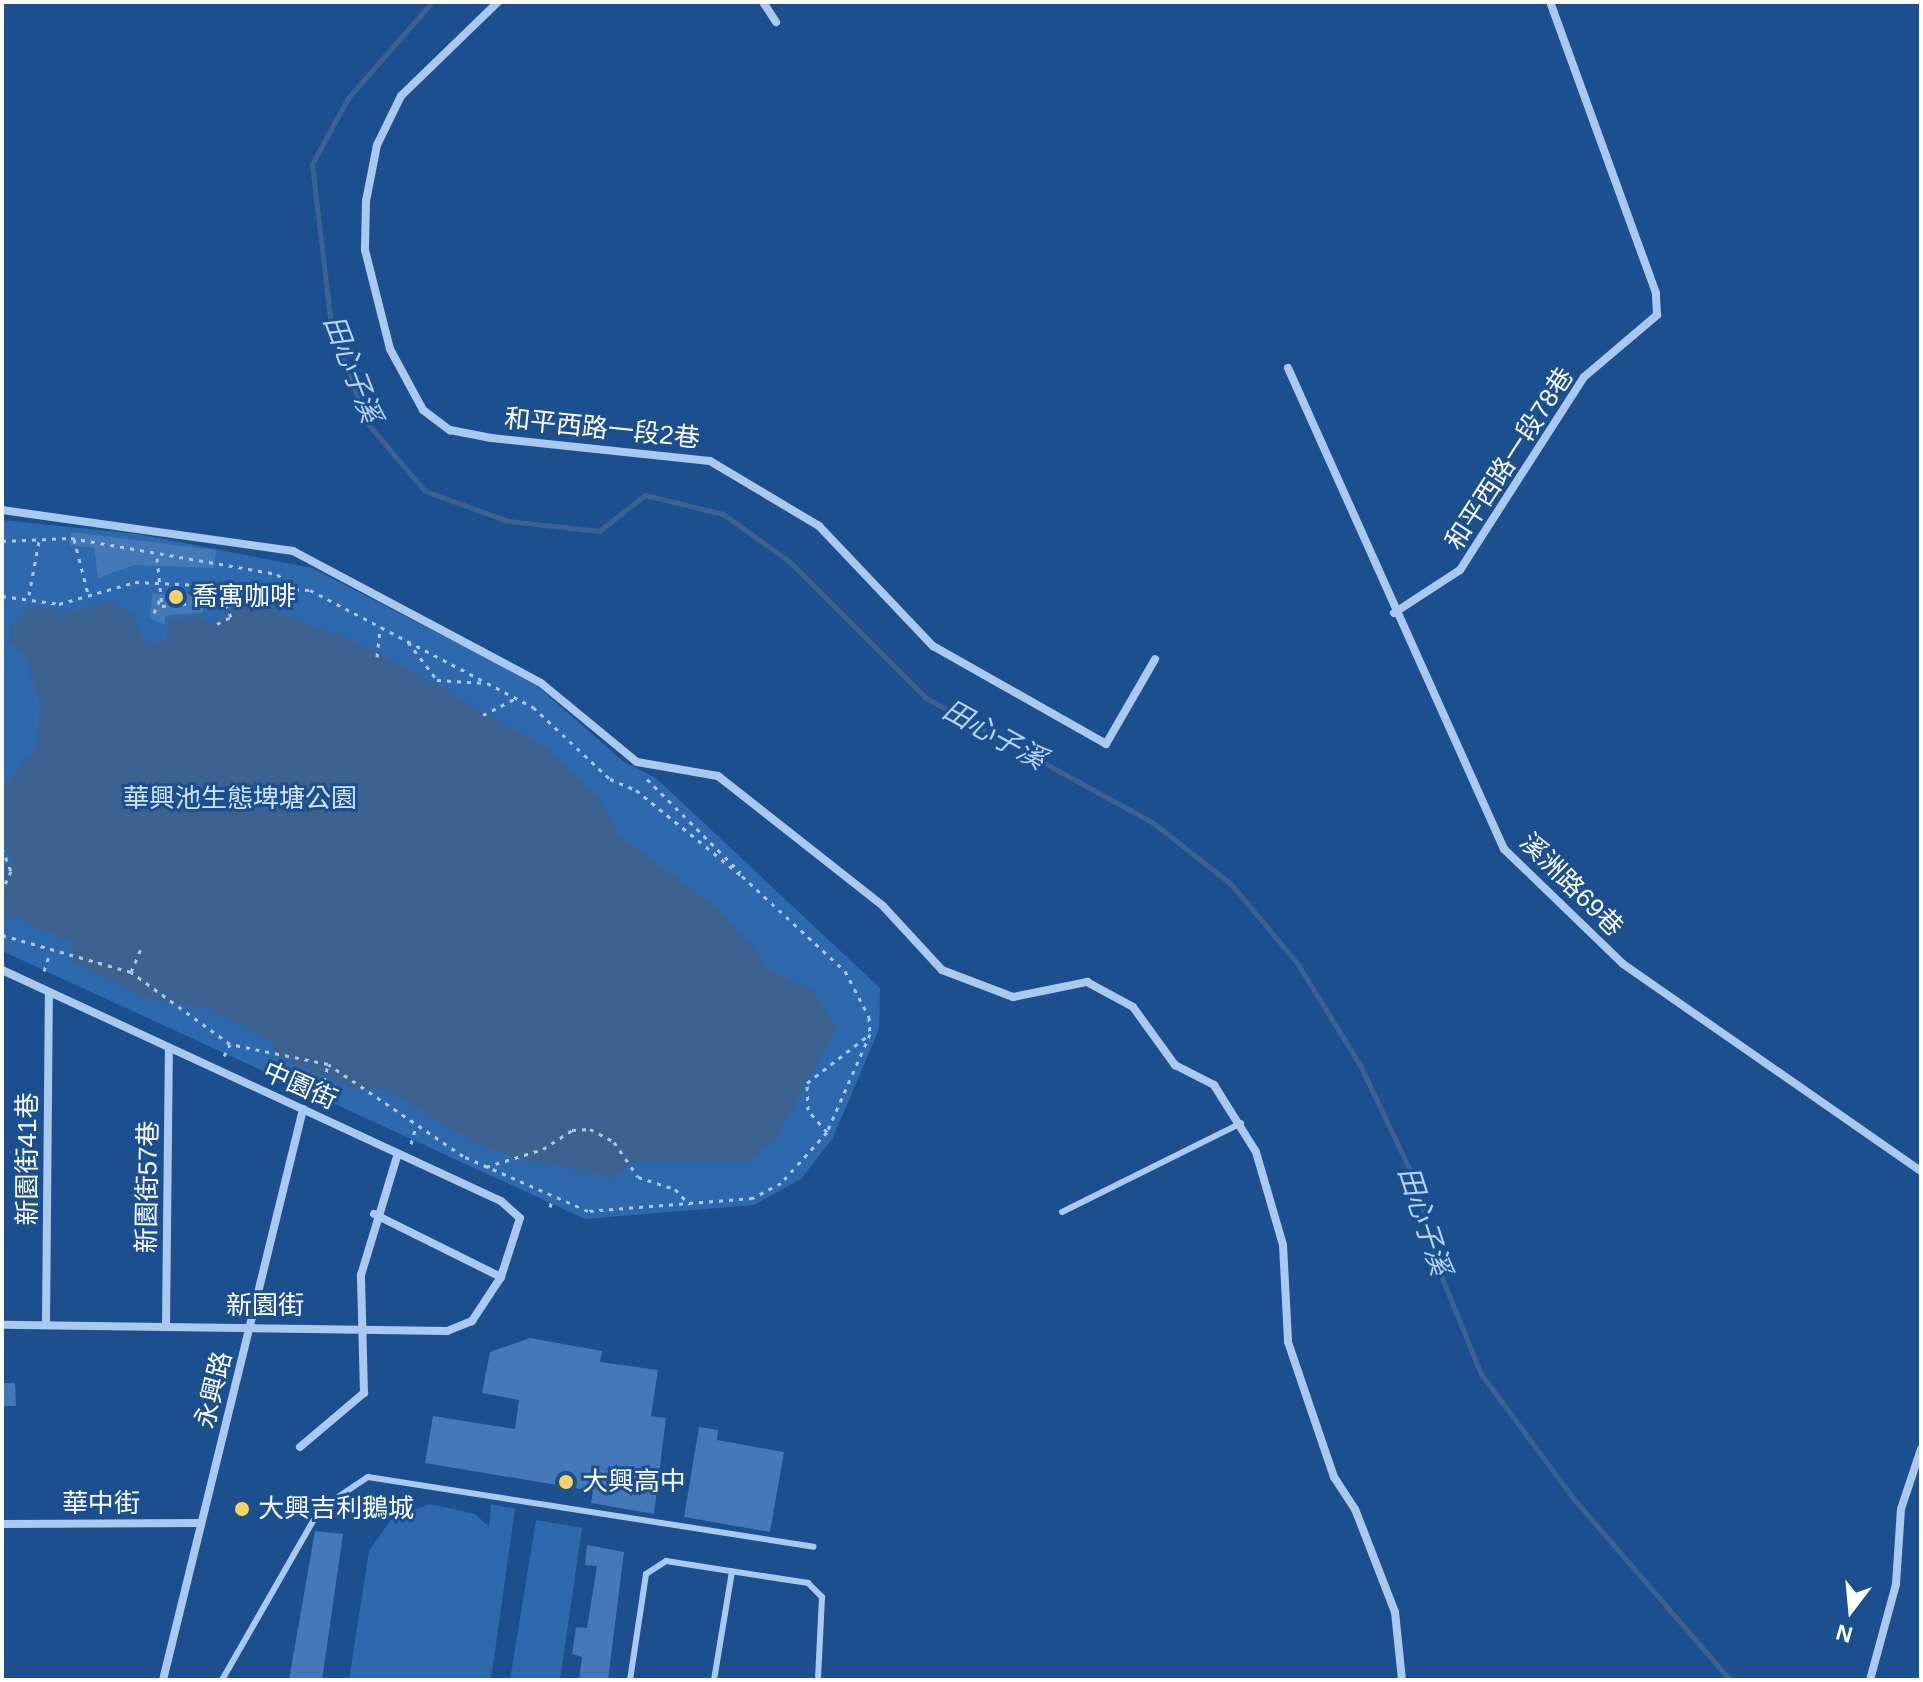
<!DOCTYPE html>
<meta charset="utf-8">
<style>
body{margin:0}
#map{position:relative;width:1923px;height:1682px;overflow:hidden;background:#1b4f8f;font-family:Helvetica,"Noto Sans TC",sans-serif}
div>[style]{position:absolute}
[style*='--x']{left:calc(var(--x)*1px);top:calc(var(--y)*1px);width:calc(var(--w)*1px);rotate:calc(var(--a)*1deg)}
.green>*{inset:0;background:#2e69ad}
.water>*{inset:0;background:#3c6290}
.stream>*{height:5px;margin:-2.5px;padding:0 2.5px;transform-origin:2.5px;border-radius:2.5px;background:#3c6290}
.building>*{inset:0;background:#4478b7}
.path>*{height:3px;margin-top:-1.5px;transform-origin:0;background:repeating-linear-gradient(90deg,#a9c9ee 0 4px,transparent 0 10px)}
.lane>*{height:6px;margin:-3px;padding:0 3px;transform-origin:3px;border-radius:3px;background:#a9c9ee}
.street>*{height:8px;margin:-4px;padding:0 4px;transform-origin:4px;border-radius:4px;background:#a9c9ee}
.dots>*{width:22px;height:22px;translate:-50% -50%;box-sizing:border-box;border:4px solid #1b4f8f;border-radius:50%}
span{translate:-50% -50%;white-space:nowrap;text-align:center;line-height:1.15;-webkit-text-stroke:6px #1b4f8f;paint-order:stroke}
.street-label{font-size:26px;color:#fff}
.poi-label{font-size:26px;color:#fff}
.left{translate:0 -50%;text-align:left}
.park-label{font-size:26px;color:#cfe3fa}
.water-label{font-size:28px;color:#b5d3f5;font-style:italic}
.frame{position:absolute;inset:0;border:4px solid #fff;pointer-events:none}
.north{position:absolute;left:1811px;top:1570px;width:80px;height:80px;-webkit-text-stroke:6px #1b4f8f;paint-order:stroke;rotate:196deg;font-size:22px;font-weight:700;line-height:32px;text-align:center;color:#fff}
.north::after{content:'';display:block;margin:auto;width:28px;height:36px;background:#fff;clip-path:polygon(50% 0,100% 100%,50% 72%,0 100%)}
</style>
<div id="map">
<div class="green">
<i style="clip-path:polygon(2px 520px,138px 534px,312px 568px,534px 683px,624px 762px,656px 778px,880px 988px,879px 1029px,833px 1138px,801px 1179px,754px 1205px,585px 1219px,2px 951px)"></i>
<i style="clip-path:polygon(430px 1504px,475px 1514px,489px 1527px,491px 1504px,515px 1509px,491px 1680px,349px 1680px,369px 1551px,392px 1518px)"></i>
<i style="clip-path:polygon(536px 1520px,582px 1528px,560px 1680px,510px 1680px)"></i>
</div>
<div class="water">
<i style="clip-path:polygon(225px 592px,367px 646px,543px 745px,602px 803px,619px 835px,721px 911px,773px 972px,811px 988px,837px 1028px,774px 1142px,748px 1162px,632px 1163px,615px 1178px,525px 1160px,479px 1145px,385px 1090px,358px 1090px,276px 1057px,272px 1043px,210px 1009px,149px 999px,74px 962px,71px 943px,2px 911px,2px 863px,15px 865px,2px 837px,2px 790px,35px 749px,40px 707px,27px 662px,10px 641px,11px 624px,23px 619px,27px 604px,61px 614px,108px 603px,133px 613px,146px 646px,166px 640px,169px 619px,201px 615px,211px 624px,227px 616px,218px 594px)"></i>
</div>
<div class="stream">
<i style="--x:432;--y:2;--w:128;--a:131.2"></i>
<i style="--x:348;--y:98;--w:75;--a:118.6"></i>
<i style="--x:312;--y:164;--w:163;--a:83.3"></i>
<i style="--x:331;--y:326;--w:105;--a:69.3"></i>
<i style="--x:368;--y:424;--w:88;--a:49.6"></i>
<i style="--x:425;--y:491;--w:88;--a:19.9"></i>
<i style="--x:508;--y:521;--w:92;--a:6.3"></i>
<i style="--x:599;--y:531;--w:58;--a:-38"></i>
<i style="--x:645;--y:495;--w:80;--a:13.7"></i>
<i style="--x:723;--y:514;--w:81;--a:35.5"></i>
<i style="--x:789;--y:561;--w:194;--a:45"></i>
<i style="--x:926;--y:698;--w:258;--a:28.8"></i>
<i style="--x:1152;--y:822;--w:100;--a:38.1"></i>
<i style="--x:1231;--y:884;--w:103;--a:50.1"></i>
<i style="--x:1297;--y:963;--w:120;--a:58.3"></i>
<i style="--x:1360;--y:1065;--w:128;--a:64.6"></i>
<i style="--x:1415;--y:1181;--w:101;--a:74.4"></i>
<i style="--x:1442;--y:1278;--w:104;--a:67.9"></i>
<i style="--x:1481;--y:1374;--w:154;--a:53.4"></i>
<i style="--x:1573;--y:1498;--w:240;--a:49.2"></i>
</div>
<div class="building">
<i style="clip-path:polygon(71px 532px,216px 550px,214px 568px,134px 565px,98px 578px,94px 548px,70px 545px)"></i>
<i style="clip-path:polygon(202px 591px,203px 612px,165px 616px,165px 625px,150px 618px,152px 594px)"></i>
<i style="clip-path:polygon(530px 1338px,602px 1351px,600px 1362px,658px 1370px,651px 1416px,666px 1418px,654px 1514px,591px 1503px,593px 1491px,425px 1463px,433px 1416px,515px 1429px,519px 1400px,482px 1393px,490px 1352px)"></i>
<i style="clip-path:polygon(2px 1383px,15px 1383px,16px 1406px,2px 1406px)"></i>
<i style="clip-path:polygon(699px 1427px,718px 1430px,717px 1440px,784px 1452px,770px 1532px,684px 1517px)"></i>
<i style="clip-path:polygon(315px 1531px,343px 1534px,322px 1680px,289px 1680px)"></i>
<i style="clip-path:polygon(587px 1545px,624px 1552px,608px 1680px,579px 1680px,582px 1657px,572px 1654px,576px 1627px,587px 1628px,597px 1566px,585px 1565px)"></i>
</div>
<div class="path">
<i style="--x:74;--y:539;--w:57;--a:75.7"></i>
<i style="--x:2;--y:541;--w:69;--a:-2.5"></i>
<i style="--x:71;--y:538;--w:209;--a:9.9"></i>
<i style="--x:277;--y:574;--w:13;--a:42"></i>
<i style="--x:157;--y:558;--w:48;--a:84.1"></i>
<i style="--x:162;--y:606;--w:33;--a:-5"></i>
<i style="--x:29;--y:595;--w:55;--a:-79.5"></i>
<i style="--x:2;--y:596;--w:58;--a:8"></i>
<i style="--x:59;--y:604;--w:79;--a:-16.1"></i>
<i style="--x:135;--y:582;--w:175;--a:2.6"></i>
<i style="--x:310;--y:590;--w:252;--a:27.7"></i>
<i style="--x:533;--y:707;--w:105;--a:43.1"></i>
<i style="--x:610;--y:779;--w:28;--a:23"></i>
<i style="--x:636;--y:790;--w:136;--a:39.1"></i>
<i style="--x:742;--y:876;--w:140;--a:42.7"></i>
<i style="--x:845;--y:971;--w:52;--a:62.4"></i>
<i style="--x:869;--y:1017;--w:17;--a:87"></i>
<i style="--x:870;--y:1034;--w:107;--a:113.7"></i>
<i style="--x:827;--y:1132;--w:69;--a:132"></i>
<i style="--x:781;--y:1183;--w:32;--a:152"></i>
<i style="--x:753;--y:1198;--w:166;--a:175.5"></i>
<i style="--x:588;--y:1211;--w:137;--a:-156.3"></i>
<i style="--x:463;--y:1156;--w:163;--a:-145.7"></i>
<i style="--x:328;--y:1064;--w:100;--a:-168.5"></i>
<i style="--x:230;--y:1044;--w:122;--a:-144"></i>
<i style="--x:131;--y:972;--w:134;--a:-164"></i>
<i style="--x:154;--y:613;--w:17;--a:-66"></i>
<i style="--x:217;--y:624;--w:16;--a:-27"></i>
<i style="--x:231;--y:617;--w:24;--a:-114"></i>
<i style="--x:408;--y:642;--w:48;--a:52.7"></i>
<i style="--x:437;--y:680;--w:48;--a:3.6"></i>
<i style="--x:377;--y:657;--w:30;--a:-84"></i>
<i style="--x:483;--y:715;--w:39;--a:-27"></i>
<i style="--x:647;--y:779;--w:132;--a:45"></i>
<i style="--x:2;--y:848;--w:25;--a:69"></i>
<i style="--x:11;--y:871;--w:22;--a:114"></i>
<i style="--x:44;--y:971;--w:19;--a:-72"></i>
<i style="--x:131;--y:972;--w:25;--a:-67"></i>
<i style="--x:224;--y:1056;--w:13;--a:-63"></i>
<i style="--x:319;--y:1101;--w:36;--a:-76"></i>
<i style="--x:827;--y:1132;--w:29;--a:-131"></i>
<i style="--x:808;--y:1110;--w:27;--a:-92"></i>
<i style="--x:807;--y:1083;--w:80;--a:-37.9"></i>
<i style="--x:411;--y:1144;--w:18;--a:-74"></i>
<i style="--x:486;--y:1167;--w:60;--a:-17.5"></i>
<i style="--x:543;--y:1149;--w:35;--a:-33"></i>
<i style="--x:572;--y:1130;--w:18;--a:-3"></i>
<i style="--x:590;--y:1129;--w:27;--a:28"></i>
<i style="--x:614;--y:1142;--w:42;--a:55.6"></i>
<i style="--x:638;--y:1177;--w:39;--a:18"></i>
<i style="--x:675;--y:1189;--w:21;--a:47"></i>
<i style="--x:550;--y:1207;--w:10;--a:-73"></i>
</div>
<div class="lane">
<i style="--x:1062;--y:1212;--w:200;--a:-26.4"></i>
<i style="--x:222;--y:1680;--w:197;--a:-60.2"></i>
<i style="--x:320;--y:1509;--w:58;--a:-33.7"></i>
<i style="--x:368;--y:1477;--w:451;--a:8.9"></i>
<i style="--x:630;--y:1680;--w:107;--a:-81.4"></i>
<i style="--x:646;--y:1574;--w:24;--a:-33"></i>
<i style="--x:666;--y:1561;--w:144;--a:8.8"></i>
<i style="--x:808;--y:1583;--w:20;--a:45"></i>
<i style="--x:822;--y:1597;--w:83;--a:92.8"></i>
<i style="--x:714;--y:1680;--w:110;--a:-80.6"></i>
</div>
<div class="street">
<i style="--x:498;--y:2;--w:135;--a:135.9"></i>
<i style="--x:401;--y:96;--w:55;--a:116.1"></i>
<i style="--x:377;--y:145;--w:57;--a:101.1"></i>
<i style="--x:366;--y:201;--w:49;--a:91.2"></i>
<i style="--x:365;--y:250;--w:102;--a:75.8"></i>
<i style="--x:390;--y:349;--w:69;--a:61.6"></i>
<i style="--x:423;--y:410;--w:34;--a:37"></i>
<i style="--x:450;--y:430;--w:42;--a:11"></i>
<i style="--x:491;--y:438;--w:220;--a:6"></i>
<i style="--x:710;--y:461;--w:127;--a:30.8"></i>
<i style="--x:819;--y:526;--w:166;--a:46.5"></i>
<i style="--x:933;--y:646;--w:199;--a:29.5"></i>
<i style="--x:1106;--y:744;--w:98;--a:-60"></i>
<i style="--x:763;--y:2;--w:24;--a:57"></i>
<i style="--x:1288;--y:368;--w:527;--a:65.82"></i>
<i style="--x:1504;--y:849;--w:165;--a:44"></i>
<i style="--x:1623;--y:964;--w:363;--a:34.8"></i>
<i style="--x:2;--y:510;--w:294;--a:8"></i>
<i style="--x:293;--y:551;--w:281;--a:28"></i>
<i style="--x:541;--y:683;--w:124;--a:39.5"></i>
<i style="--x:637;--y:762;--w:82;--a:9.8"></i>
<i style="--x:718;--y:776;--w:210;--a:38.2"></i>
<i style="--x:883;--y:906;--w:87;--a:47.3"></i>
<i style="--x:942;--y:970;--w:76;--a:20.8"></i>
<i style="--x:1013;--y:997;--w:76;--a:-11.5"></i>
<i style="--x:1087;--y:982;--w:52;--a:28.5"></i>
<i style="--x:1133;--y:1007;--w:72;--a:54.1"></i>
<i style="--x:1175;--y:1065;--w:44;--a:27.1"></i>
<i style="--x:1214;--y:1085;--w:79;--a:57.9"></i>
<i style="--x:1256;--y:1152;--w:97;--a:73.8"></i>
<i style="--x:1283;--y:1245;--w:97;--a:87"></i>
<i style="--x:1288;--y:1342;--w:143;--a:71.2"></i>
<i style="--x:1334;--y:1477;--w:38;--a:57"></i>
<i style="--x:1355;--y:1509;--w:110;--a:68.8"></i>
<i style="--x:1395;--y:1612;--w:68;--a:84.1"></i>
<i style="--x:1394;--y:613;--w:79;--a:-33.1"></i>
<i style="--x:1460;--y:570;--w:229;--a:-57.3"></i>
<i style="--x:1584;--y:377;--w:96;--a:-40.3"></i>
<i style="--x:1657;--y:315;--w:22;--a:-93"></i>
<i style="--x:1656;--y:293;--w:310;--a:-110"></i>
<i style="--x:2;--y:970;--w:550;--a:24.84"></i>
<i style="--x:501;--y:1201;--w:25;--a:42"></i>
<i style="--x:520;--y:1218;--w:62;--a:107.9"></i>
<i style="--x:501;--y:1277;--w:53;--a:123.4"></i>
<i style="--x:472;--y:1321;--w:27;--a:158"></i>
<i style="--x:447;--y:1331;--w:445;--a:-179.2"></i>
<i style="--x:374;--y:1214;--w:142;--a:26.4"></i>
<i style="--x:46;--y:1325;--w:331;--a:-89.5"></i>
<i style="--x:166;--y:1325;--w:275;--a:-89.4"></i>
<i style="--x:300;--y:1447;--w:84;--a:-40.2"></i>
<i style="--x:364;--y:1393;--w:118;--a:-91.5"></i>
<i style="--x:361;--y:1275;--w:127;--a:-73.1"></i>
<i style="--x:2;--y:1524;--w:199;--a:-0.3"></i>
<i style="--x:163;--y:1680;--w:588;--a:-76.22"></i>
<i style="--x:1870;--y:1680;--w:99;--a:-74.8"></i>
<i style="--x:1896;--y:1584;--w:75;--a:-86.2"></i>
<i style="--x:1901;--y:1509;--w:63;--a:-71.6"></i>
</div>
<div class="dots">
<i style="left:176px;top:597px;background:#ffd166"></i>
<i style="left:566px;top:1482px;background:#ffd166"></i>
<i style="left:242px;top:1509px;background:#ffd166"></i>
</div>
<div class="street-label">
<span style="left:602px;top:429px;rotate:6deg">和平西路一段2巷</span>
<span style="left:1510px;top:459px;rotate:-57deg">和平西路一段78巷</span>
<span style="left:1571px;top:885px;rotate:45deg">溪洲路69巷</span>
<span style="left:300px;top:1086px;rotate:24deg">中園街</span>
<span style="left:28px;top:1159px;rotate:-90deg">新園街41巷</span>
<span style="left:148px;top:1187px;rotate:-89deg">新園街57巷</span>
<span style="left:265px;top:1306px">新園街</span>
<span style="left:214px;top:1390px;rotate:-76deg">永興路</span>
<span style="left:101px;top:1504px">華中街</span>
</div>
<div class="poi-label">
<span class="left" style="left:192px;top:597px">喬寓咖啡</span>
<span class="left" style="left:582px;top:1482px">大興高中</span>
<span class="left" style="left:258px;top:1509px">大興吉利鵝城</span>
</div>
<div class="park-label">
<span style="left:240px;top:799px">華興池生態埤塘公園</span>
</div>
<div class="water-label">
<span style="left:352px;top:369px;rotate:69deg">田心子溪</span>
<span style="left:994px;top:735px;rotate:29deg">田心子溪</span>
<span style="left:1424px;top:1221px;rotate:72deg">田心子溪</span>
</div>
<div class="frame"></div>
<div class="north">N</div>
</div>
